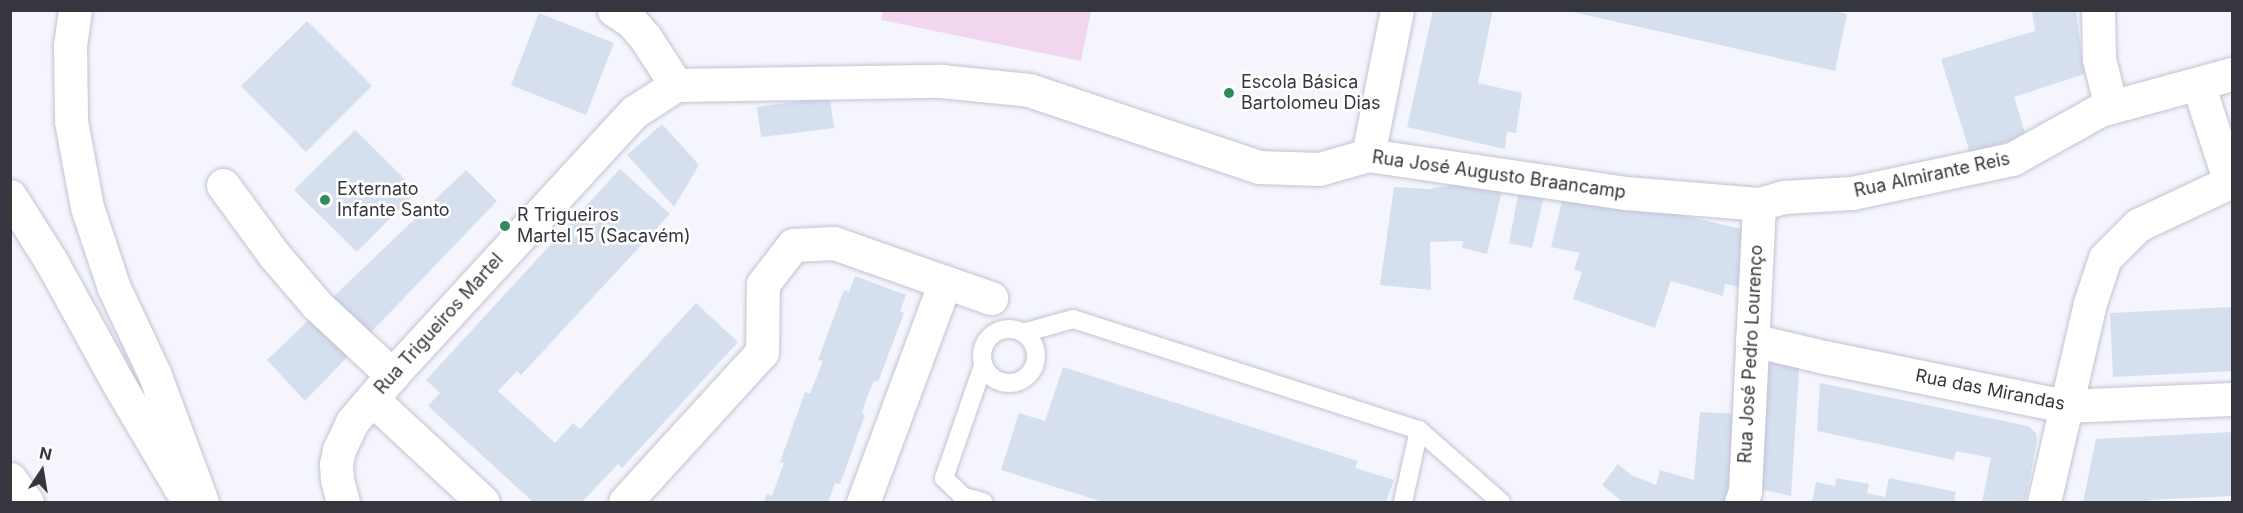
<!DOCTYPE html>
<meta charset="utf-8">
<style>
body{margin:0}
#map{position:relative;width:2243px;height:513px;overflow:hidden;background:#f5f6fd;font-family:Inter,sans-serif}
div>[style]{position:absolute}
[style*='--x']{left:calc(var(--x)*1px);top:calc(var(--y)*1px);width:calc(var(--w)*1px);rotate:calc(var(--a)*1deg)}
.green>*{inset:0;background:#f2d6ee}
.building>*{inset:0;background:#d5dfee}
.roads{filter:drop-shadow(0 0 2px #c1c3d4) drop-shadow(0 0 2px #c1c3d4)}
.lane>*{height:18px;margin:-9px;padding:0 9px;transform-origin:9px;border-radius:9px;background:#fff}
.lane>.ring{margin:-9px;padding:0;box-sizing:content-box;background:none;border:18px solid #fff;border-radius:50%}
.street>*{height:33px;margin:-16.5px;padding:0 16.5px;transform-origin:16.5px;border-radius:16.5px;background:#fff}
.highway>*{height:33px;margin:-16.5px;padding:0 16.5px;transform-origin:16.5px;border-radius:16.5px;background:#fff}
.dots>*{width:16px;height:16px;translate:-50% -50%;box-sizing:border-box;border:3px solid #fff;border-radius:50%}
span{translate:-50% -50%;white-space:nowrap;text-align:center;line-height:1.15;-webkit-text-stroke:5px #fff;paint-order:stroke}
.poi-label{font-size:18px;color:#36373e}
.left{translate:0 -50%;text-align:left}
.street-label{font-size:18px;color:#36373e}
.frame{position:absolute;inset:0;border:12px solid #36373e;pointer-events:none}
.north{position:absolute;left:12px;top:441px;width:60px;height:60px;-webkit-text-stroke:4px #fff;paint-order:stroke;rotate:12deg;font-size:16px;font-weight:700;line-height:24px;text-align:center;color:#36373e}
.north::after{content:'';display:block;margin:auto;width:21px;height:27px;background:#36373e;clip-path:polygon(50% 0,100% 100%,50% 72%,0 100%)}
</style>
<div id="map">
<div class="green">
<i style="clip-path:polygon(883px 10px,1091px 10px,1091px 11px,1081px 61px,881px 20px)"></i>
</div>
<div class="building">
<i style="clip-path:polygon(1433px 10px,1493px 10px,1478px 83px,1522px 93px,1516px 133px,1507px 132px,1505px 149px,1407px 127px)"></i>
<i style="clip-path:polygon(1564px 10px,1829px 10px,1847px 14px,1835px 71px)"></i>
<i style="clip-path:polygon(2032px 10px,2076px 10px,2084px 74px,2014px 97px,2026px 136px,1970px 153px,1941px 59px,2035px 31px)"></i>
<i style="clip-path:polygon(539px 13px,614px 43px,586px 115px,511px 85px)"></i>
<i style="clip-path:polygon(307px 21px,372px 86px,306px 152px,241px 86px)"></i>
<i style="clip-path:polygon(830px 97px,834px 128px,761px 137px,757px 107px)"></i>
<i style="clip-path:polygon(662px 124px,699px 165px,674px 207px,627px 155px)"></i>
<i style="clip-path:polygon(355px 130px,417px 191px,357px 252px,294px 190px)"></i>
<i style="clip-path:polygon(620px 169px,670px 214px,521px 375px,517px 371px,498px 391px,555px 443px,573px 423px,580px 429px,696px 303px,738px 342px,622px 468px,618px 464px,582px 502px,533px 502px,428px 406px,440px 393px,426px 380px)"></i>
<i style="clip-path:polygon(466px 170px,497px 201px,305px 401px,267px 360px)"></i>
<i style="clip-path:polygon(1474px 181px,1504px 183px,1487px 254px,1462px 248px,1463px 241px,1430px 242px,1431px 290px,1380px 285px,1394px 187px,1429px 189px)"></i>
<i style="clip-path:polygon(1520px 185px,1546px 188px,1532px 248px,1509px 243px)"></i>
<i style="clip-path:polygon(1565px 188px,1750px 231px,1744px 288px,1725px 284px,1723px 296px,1671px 281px,1655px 328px,1573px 299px,1582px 272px,1574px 269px,1580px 253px,1551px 247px)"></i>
<i style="clip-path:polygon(855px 276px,906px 295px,900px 311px,904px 313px,878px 382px,874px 381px,867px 397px,862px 413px,865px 415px,840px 484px,835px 483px,828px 502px,764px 502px,767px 494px,772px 496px,784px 463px,780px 462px,805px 392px,810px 394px,823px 361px,818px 360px,844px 290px,849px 292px)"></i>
<i style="clip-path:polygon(2232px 307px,2232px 371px,2113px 377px,2110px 313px)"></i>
<i style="clip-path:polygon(1766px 349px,1800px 357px,1791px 496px,1757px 488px)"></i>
<i style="clip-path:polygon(1063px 367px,1358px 461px,1355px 468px,1394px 480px,1386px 502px,1103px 502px,1001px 470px,1019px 413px,1045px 421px)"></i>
<i style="clip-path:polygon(1820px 383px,2028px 426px,2036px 433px,2037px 441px,2025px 502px,1982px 502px,1991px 458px,1956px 451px,1954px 460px,1817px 431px)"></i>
<i style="clip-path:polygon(1700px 412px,1739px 414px,1728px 502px,1623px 502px,1602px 485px,1618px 464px,1631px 475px,1656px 485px,1660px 470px,1694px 480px)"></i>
<i style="clip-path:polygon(2232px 432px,2232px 496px,2149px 500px,2148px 502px,2083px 502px,2096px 439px)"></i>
<i style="clip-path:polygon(1836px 478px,1869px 484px,1867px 493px,1885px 497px,1889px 478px,1956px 492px,1954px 500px,1960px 502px,1812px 502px,1816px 482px,1835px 486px)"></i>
</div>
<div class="roads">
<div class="lane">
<i class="ring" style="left:982px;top:329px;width:36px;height:36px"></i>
<i style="--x:1023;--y:333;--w:52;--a:-15.6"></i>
<i style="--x:1073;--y:319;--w:363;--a:17.8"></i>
<i style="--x:1419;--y:430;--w:109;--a:41.3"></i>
<i style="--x:983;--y:366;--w:119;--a:109.2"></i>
<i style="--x:944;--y:478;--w:28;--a:44"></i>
<i style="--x:964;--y:497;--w:20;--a:15"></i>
<i style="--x:1403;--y:502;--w:74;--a:-77.5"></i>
</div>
<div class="street">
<i style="--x:614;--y:10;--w:20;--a:33"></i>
<i style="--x:631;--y:21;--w:21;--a:49"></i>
<i style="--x:645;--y:37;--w:57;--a:57.1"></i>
<i style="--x:2098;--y:10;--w:49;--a:88.8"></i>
<i style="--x:2099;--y:59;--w:49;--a:76"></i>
<i style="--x:1368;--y:155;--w:148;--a:-78.7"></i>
<i style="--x:223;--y:185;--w:88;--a:53.8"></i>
<i style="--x:275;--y:256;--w:65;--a:49.4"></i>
<i style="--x:317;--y:305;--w:103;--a:43"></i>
<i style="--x:945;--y:282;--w:49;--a:19.2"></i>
<i style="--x:1752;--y:340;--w:74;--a:13.3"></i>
<i style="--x:1824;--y:357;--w:245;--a:11.5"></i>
<i style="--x:2064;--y:406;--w:168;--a:-2.4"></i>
<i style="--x:372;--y:399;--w:151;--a:42.9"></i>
<i style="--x:343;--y:502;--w:24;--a:-105"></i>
<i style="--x:337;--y:479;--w:15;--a:-94"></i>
<i style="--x:336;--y:464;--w:14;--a:-78"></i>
<i style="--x:339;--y:450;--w:31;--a:-65"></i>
<i style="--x:352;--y:422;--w:62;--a:-49.6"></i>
<i style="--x:392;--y:375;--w:357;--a:-47.4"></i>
<i style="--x:634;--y:112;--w:50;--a:-32.7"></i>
<i style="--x:676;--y:85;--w:265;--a:-0.9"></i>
<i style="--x:941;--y:81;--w:88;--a:5.8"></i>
<i style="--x:1029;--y:90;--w:243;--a:18.5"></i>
<i style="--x:1259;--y:167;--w:60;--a:1.9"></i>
<i style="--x:1319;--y:169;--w:51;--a:-15.9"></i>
<i style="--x:1368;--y:155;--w:261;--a:8.4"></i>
<i style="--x:1626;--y:193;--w:133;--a:4.7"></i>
<i style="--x:1759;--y:204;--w:26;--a:-16"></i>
<i style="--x:1784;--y:197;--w:68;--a:-3.4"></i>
<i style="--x:1852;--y:193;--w:164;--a:-12"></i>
<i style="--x:2012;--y:159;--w:101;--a:-29.1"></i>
<i style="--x:2100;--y:110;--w:137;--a:-15.3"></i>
<i style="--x:625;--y:502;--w:203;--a:-47.6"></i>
<i style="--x:762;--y:352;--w:68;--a:-89.2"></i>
<i style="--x:763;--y:284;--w:49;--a:-52.4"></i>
<i style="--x:793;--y:245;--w:41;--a:-2.8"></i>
<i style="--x:834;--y:243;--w:118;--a:19.4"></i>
<i style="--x:945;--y:282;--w:235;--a:110.4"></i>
<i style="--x:1741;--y:502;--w:12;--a:-70"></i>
<i style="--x:1745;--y:491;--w:287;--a:-87.2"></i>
<i style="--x:2044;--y:502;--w:204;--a:-77"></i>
<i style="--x:2090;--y:303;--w:47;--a:-71.6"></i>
<i style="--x:2105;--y:258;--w:47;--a:-45"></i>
<i style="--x:2138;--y:225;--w:102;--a:-25.1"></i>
<i style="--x:2230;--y:182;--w:103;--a:-108.1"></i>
</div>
<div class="highway">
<i style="--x:75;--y:10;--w:35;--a:98"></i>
<i style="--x:70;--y:45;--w:76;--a:89.2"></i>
<i style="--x:71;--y:121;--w:87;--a:79.5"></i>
<i style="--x:87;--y:207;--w:85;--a:71.6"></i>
<i style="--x:114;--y:288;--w:94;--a:64.8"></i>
<i style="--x:154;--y:373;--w:138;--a:69.6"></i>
<i style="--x:10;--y:196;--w:77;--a:57.8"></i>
<i style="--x:51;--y:261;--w:139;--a:61.2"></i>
<i style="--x:118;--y:383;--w:122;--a:59.4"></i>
<i style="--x:10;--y:479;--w:29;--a:54"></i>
</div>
</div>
<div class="dots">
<i style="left:1229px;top:93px;background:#328a5f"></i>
<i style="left:325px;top:200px;background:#328a5f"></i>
<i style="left:505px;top:226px;background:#328a5f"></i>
</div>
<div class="poi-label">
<span class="left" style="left:1241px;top:93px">Escola Básica<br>Bartolomeu Dias</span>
<span class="left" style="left:337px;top:200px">Externato<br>Infante Santo</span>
<span class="left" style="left:517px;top:226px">R Trigueiros<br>Martel 15 (Sacavém)</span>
</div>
<div class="street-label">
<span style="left:1499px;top:175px;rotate:8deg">Rua José Augusto Braancamp</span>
<span style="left:1932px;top:175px;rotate:-12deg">Rua Almirante Reis</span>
<span style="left:439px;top:324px;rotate:-48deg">Rua Trigueiros Martel</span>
<span style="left:1751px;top:354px;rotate:-87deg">Rua José Pedro Lourenço</span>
<span style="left:1990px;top:390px;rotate:11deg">Rua das Mirandas</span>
</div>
<div class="frame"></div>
<div class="north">N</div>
</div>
